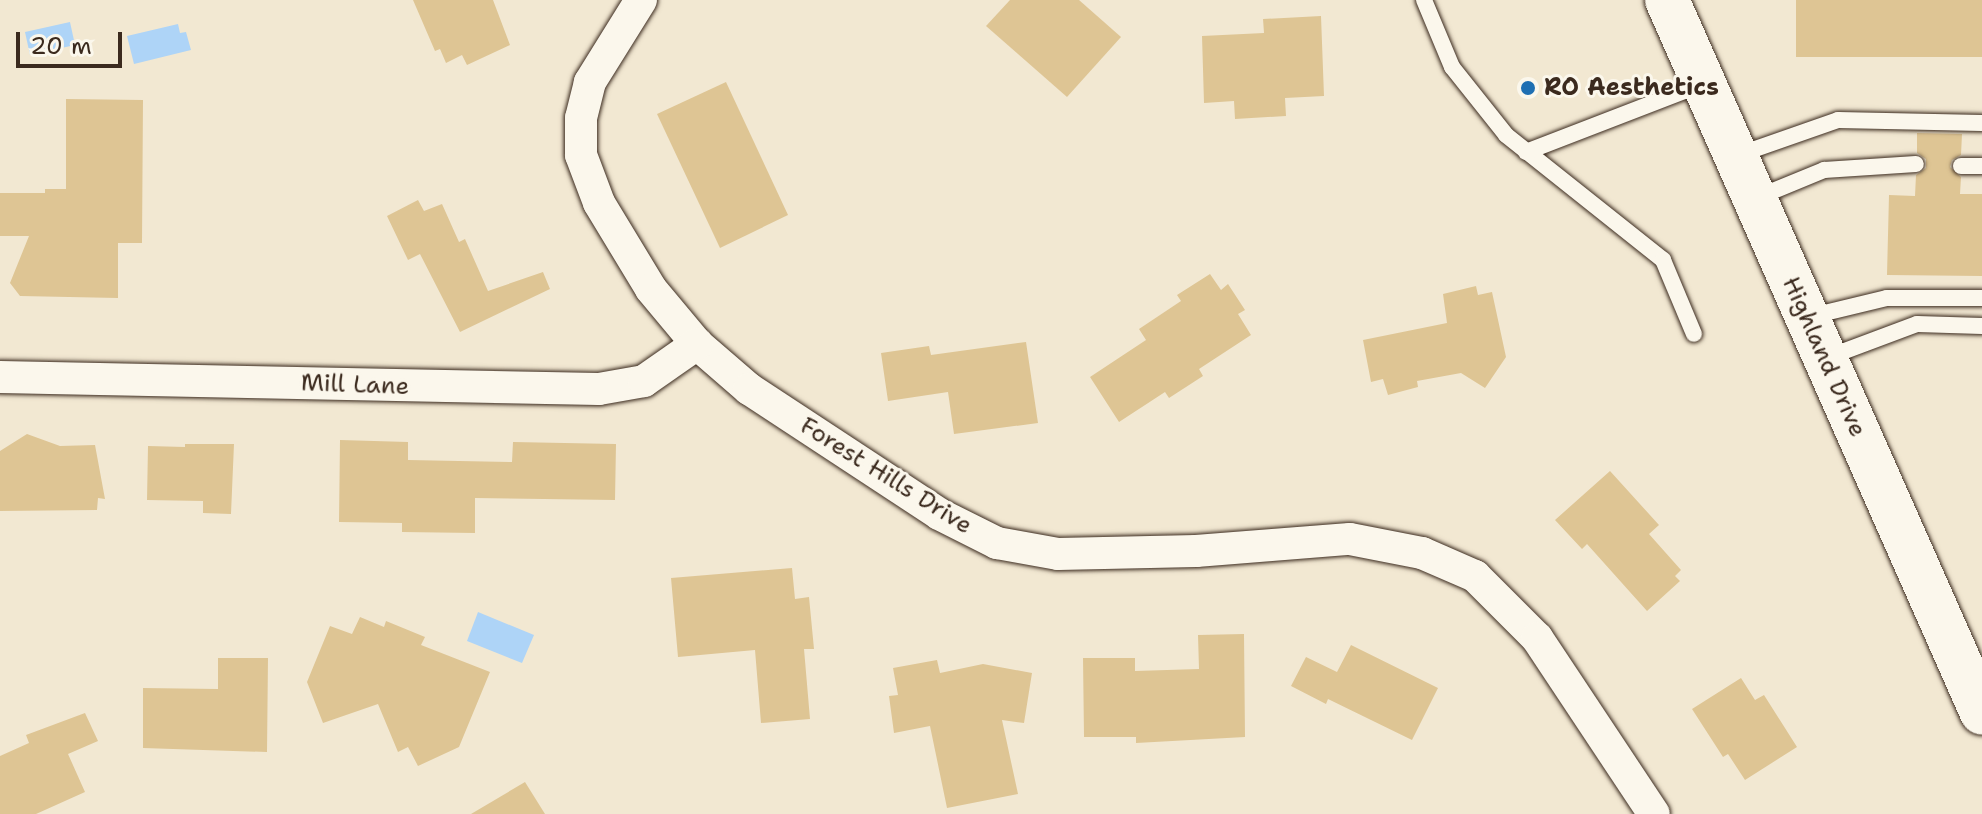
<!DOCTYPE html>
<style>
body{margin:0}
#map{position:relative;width:1982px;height:814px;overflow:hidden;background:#f2e8d2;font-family:"Shantell Sans",sans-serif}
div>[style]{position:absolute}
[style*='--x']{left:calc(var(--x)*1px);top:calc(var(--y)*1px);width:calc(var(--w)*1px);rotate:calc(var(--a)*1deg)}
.water>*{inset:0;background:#aed4f7}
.building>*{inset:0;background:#dec594}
.roads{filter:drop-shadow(0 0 2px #3b2a1e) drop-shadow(0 0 2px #3b2a1e)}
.service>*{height:16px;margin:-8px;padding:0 8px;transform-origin:8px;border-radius:8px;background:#fbf7ec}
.minor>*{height:32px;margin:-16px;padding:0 16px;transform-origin:16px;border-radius:16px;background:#fbf7ec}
.secondary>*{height:44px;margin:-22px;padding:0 22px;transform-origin:22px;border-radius:22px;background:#fbf7ec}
.dots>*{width:22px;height:22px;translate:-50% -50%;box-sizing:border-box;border:4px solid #fbf7ec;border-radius:50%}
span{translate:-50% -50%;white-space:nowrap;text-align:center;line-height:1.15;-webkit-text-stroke:6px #fbf7ec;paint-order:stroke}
.poi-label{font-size:24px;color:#3b2a1e;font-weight:700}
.left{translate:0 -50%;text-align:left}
.street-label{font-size:24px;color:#3b2a1e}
.scale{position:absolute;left:16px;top:32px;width:106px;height:36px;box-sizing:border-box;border:4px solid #3b2a1e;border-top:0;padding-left:10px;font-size:24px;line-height:28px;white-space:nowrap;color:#3b2a1e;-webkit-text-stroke:6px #fbf7ec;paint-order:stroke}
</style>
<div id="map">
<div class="water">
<i style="clip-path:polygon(70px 22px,75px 45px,30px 55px,25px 32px)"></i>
<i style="clip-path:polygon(178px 24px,180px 33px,186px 32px,191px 50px,134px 64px,127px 36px)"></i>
<i style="clip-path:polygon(478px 612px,534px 635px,522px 663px,467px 641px)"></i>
</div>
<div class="building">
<i style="clip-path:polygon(413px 0,493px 0,510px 45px,467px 65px,462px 55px,446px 63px,440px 49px,435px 51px)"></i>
<i style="clip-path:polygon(1010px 0,1079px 0,1121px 37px,1067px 97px,986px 26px)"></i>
<i style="clip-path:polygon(1796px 0,1982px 0,1982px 57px,1796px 57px)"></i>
<i style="clip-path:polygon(1321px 16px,1324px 96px,1285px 98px,1286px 116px,1235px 119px,1234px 101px,1204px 103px,1202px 36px,1264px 33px,1263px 19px)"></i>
<i style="clip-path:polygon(726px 82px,788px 215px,720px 248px,657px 114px)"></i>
<i style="clip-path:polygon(66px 99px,143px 100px,142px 243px,118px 243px,118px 298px,20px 296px,10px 283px,29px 236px,0 236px,0 193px,45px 193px,45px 189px,66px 189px)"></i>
<i style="clip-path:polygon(1917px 133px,1962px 134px,1961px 155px,1952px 160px,1950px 167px,1961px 177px,1960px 194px,1982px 194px,1982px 276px,1887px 275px,1889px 195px,1915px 196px,1916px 175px,1926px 168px,1926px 159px,1917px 153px)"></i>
<i style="clip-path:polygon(418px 200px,424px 211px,442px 204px,459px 242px,465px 239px,488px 291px,543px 272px,550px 289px,460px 332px,420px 254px,408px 260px,387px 216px)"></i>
<i style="clip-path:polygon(1210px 274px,1221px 290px,1228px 284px,1245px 310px,1238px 314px,1251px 335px,1199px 369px,1203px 376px,1169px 398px,1165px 392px,1119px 422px,1090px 377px,1146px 340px,1139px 329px,1181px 301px,1177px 295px)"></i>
<i style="clip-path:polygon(1476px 286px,1478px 295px,1492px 292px,1506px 357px,1485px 388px,1461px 373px,1417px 381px,1418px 387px,1388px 395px,1383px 379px,1371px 382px,1363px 340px,1447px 323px,1443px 294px)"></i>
<i style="clip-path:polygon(1026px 342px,1038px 423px,954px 434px,948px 392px,888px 401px,881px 353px,929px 346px,931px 355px)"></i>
<i style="clip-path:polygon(27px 434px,60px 446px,95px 445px,105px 499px,98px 498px,97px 510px,0 511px,0 451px)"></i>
<i style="clip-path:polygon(340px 440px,408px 442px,408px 460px,512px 462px,513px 442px,616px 444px,615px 500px,475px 498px,475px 533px,402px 532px,402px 523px,339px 522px)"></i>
<i style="clip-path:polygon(185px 444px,234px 444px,231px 514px,203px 513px,203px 501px,147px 500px,148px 446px,185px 447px)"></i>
<i style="clip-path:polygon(1610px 471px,1659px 525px,1649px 534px,1681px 570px,1675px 576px,1680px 581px,1647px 611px,1587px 544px,1582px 549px,1555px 520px)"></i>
<i style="clip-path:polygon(792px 568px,795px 599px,809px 597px,814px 649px,804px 649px,810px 719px,761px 723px,755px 650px,678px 657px,671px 578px)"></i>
<i style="clip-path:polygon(360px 617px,384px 627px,386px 621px,425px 637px,421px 645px,490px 672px,459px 747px,418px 766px,408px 747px,398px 752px,378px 704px,323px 723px,307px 682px,330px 626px,352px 634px)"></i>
<i style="clip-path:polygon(1244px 634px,1245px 737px,1136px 743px,1136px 737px,1084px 737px,1083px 658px,1135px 658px,1135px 671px,1199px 669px,1198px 635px)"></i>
<i style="clip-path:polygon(1351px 645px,1438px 688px,1412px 740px,1328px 699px,1326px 704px,1291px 686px,1306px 657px,1337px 672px)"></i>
<i style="clip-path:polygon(218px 658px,268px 658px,267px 752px,143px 748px,143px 688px,218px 689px)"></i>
<i style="clip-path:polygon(937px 660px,940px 673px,983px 664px,1032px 673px,1024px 723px,1002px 720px,1018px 794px,947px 808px,930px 726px,894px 733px,889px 696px,898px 695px,893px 668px)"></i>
<i style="clip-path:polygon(1741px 678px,1755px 700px,1764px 695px,1797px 747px,1745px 780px,1728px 754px,1723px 757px,1692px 709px)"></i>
<i style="clip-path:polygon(85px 713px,98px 741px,68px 754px,85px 792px,36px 814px,0 814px,0 756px,29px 743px,26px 735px)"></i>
<i style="clip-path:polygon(525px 782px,545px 814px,471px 814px)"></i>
</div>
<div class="roads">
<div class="service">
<i style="--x:1424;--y:0;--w:73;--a:67.3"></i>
<i style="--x:1452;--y:67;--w:87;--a:51.5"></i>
<i style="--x:1506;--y:135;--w:201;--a:38.5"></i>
<i style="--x:1663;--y:260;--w:80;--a:67.3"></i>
<i style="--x:1526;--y:152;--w:189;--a:-21.1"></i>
<i style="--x:1738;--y:155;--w:106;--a:-19.3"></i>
<i style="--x:1838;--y:120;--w:144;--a:1.2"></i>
<i style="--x:1961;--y:166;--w:21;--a:0"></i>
<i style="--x:1756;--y:198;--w:74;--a:-22.4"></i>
<i style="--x:1824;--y:170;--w:92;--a:-3.7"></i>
<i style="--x:1808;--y:317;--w:81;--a:-13.5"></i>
<i style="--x:1887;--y:298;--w:95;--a:0"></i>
<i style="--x:1826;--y:358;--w:97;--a:-20.5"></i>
<i style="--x:1917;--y:324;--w:65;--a:1.8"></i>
</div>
<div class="minor">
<i style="--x:641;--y:0;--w:97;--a:121.9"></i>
<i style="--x:590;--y:82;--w:37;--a:104"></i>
<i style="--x:581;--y:118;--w:37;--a:90"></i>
<i style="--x:581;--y:155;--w:51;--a:69.4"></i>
<i style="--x:599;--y:203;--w:100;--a:58.8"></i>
<i style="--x:651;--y:289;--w:72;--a:50.1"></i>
<i style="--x:697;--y:344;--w:69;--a:40.9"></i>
<i style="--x:749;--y:389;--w:227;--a:33.3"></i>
<i style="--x:939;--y:514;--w:65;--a:26.6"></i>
<i style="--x:997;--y:543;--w:62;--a:10.2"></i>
<i style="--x:1058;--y:554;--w:138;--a:-1.2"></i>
<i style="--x:1196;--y:551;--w:154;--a:-4.5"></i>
<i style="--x:1350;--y:539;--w:73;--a:11"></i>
<i style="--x:1422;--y:553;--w:58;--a:23.5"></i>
<i style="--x:1475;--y:576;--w:88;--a:45"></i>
<i style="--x:1537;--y:638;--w:211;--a:56.4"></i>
<i style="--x:0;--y:377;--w:599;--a:1.15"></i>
<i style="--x:599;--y:389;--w:46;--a:-10.1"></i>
<i style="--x:644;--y:381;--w:65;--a:-34.9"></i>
</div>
<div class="secondary">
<i style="--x:1667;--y:0;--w:779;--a:66.16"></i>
</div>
</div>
<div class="dots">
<i style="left:1528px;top:88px;background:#1f6fb2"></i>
</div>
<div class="poi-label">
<span class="left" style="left:1544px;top:88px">RO Aesthetics</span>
</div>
<div class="street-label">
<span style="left:1824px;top:357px;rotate:66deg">Highland Drive</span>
<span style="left:355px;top:385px;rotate:2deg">Mill Lane</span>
<span style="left:886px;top:476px;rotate:32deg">Forest Hills Drive</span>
</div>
<div class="scale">20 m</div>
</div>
